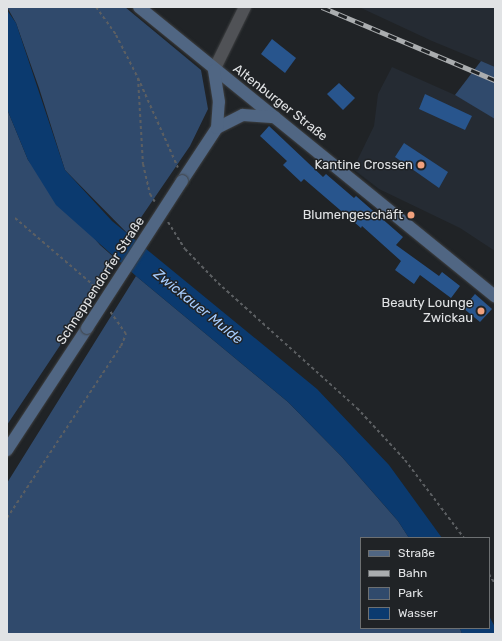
<!DOCTYPE html>
<meta charset="utf-8">
<style>
body{margin:0}
#map{position:relative;width:502px;height:641px;overflow:hidden;background:#202326;font-family:Rubik,sans-serif}
div>[style]{position:absolute}
[style*='--x']{left:calc(var(--x)*1px);top:calc(var(--y)*1px);width:calc(var(--w)*1px);rotate:calc(var(--a)*1deg)}
.built>*{inset:0;background:#252b33}
.green>*{inset:0;background:#304a6c}
.water>*{inset:0;background:#0b3a6f}
.building>*{inset:0;background:#28558d}
.path>*{height:2px;margin-top:-1px;transform-origin:0;background:repeating-linear-gradient(90deg,#5c5f62 0 3px,transparent 0 6px)}
.roads{filter:drop-shadow(0 0 1px #3e4042) drop-shadow(0 0 1px #3e4042)}
.street>*{height:12px;margin:-6px;padding:0 6px;transform-origin:6px;border-radius:6px;background:#505256}
.secondary>*{height:12px;margin:-6px;padding:0 6px;transform-origin:6px;border-radius:6px;background:#506683}
.rail>*{height:4.5px;margin-top:-2.25px;transform-origin:0;background:repeating-linear-gradient(90deg,#202326 0 9px,#aaadaf 0 18px);box-sizing:border-box;border-block:1px solid #aaadaf}
.bridges{filter:drop-shadow(0 0 1px #3e4042) drop-shadow(0 0 1px #3e4042)}
.secondary-bridge>*{height:12px;margin:-6px;padding:0 6px;transform-origin:6px;border-radius:6px;background:#506683}
.dots>*{width:11px;height:11px;translate:-50% -50%;box-sizing:border-box;border:2px solid #202326;border-radius:50%}
span{translate:-50% -50%;white-space:nowrap;text-align:center;line-height:1.15;-webkit-text-stroke:3px #202326;paint-order:stroke}
.street-label{font-size:13px;color:#e1e3e5}
.poi-label{font-size:13px;color:#e1e3e5}
.right{translate:-100% -50%;text-align:right}
.water-label{font-size:14px;color:#a7cdfe;font-style:italic}
.frame{position:absolute;inset:0;border:8px solid #e1e3e5;pointer-events:none}
.legend{position:absolute;left:360px;top:537px;width:130px;height:92px;box-sizing:border-box;background:#202326;border:1px solid #6d7072;margin:0;padding:5px 7px;list-style:none;font-size:12px;color:#e1e3e5}
.legend li{display:flex;align-items:center;gap:8px;height:20px}
.legend b{width:20px;border:1px solid #6d7072}
</style>
<div id="map">
<div class="built">
<i style="clip-path:polygon(359px 7px,495px 7px,495px 67px,432px 41px)"></i>
<i style="clip-path:polygon(392px 67px,455px 95px,495px 117px,495px 251px,460px 228px,379px 189px,353px 169px,374px 126px,378px 94px)"></i>
</div>
<div class="green">
<i style="clip-path:polygon(7px 7px,125px 7px,201px 70px,208px 109px,190px 146px,129px 235px,65px 170px,39px 88px,16px 23px)"></i>
<i style="clip-path:polygon(481px 61px,495px 67px,495px 119px,455px 95px)"></i>
<i style="clip-path:polygon(7px 109px,28px 160px,100px 245px,117px 260px,7px 425px)"></i>
<i style="clip-path:polygon(136px 276px,288px 402px,342px 457px,398px 521px,409px 538px,361px 538px,361px 628px,460px 628px,462px 634px,7px 634px,7px 483px)"></i>
</div>
<div class="water">
<i style="clip-path:polygon(7px 10px,16px 23px,65px 170px,112px 221px,317px 389px,389px 465px,442px 538px,409px 538px,398px 521px,342px 457px,288px 402px,136px 276px,56px 205px,28px 160px,7px 109px)"></i>
<i style="clip-path:polygon(489px 616px,495px 627px,495px 634px,462px 634px,460px 628px,489px 628px)"></i>
</div>
<div class="building">
<i style="clip-path:polygon(272px 39px,296px 58px,285px 73px,261px 54px)"></i>
<i style="clip-path:polygon(339px 83px,355px 98px,343px 110px,327px 94px)"></i>
<i style="clip-path:polygon(425px 94px,472px 116px,465px 130px,419px 109px)"></i>
<i style="clip-path:polygon(269px 126px,323px 177px,326px 174px,354px 198px,356px 196px,403px 237px,396px 245px,439px 276px,442px 272px,460px 286px,451px 298px,420px 275px,414px 284px,395px 270px,401px 261px,362px 226px,361px 228px,304px 179px,301px 182px,283px 165px,287px 161px,260px 136px)"></i>
<i style="clip-path:polygon(404px 143px,448px 172px,439px 188px,395px 157px)"></i>
<i style="clip-path:polygon(475px 294px,492px 309px,480px 322px,463px 308px)"></i>
</div>
<div class="path">
<i style="--x:96;--y:7;--w:34;--a:54"></i>
<i style="--x:116;--y:35;--w:48;--a:62.9"></i>
<i style="--x:138;--y:78;--w:98;--a:66"></i>
<i style="--x:138;--y:78;--w:86;--a:86.7"></i>
<i style="--x:143;--y:164;--w:31;--a:77"></i>
<i style="--x:150;--y:194;--w:9;--a:58"></i>
<i style="--x:15;--y:218;--w:101;--a:40.6"></i>
<i style="--x:92;--y:284;--w:9;--a:54"></i>
<i style="--x:168;--y:222;--w:32;--a:58"></i>
<i style="--x:185;--y:249;--w:47;--a:45.9"></i>
<i style="--x:218;--y:283;--w:187;--a:42"></i>
<i style="--x:357;--y:408;--w:71;--a:47.3"></i>
<i style="--x:405;--y:460;--w:98;--a:52.9"></i>
<i style="--x:7;--y:518;--w:206;--a:-56.5"></i>
<i style="--x:121;--y:346;--w:13;--a:-67"></i>
<i style="--x:126;--y:334;--w:28;--a:-125"></i>
<i style="--x:489;--y:574;--w:12;--a:59"></i>
</div>
<div class="roads">
<div class="street">
<i style="--x:214;--y:70;--w:70;--a:-63.8"></i>
</div>
<div class="secondary">
<i style="--x:139;--y:7;--w:459;--a:39.1"></i>
<i style="--x:217;--y:128;--w:29;--a:-27"></i>
<i style="--x:243;--y:115;--w:32;--a:4"></i>
<i style="--x:182;--y:181;--w:64;--a:-56.6"></i>
<i style="--x:217;--y:128;--w:26;--a:-86"></i>
<i style="--x:219;--y:102;--w:32;--a:-99"></i>
<i style="--x:7;--y:450;--w:146;--a:-56.7"></i>
</div>
</div>
<div class="rail">
<i style="--x:322;--y:7;--w:188;--a:22.9"></i>
</div>
<div class="bridges">
<div class="secondary-bridge">
<i style="--x:87;--y:328;--w:175;--a:-57.1"></i>
</div>
</div>
<div class="dots">
<i style="left:421px;top:165px;background:#f1a17d"></i>
<i style="left:411px;top:215px;background:#f1a17d"></i>
<i style="left:481px;top:311px;background:#f1a17d"></i>
</div>
<div class="street-label">
<span style="left:280px;top:103px;rotate:38deg">Altenburger Straße</span>
<span style="left:101px;top:281px;rotate:-57deg">Schneppendorfer Straße</span>
</div>
<div class="poi-label">
<span class="right" style="left:413px;top:165px">Kantine Crossen</span>
<span class="right" style="left:403px;top:215px">Blumengeschäft</span>
<span class="right" style="left:473px;top:311px">Beauty Lounge<br>Zwickau</span>
</div>
<div class="water-label">
<span style="left:198px;top:307px;rotate:39deg">Zwickauer Mulde</span>
</div>
<div class="frame"></div>
<ul class="legend">
<li><b style="height:5px;background:#506683"></b>Straße</li>
<li><b style="height:5px;background:#aaadaf"></b>Bahn</li>
<li><b style="height:11px;background:#304a6c"></b>Park</li>
<li><b style="height:11px;background:#0b3a6f"></b>Wasser</li>
</ul>
</div>
